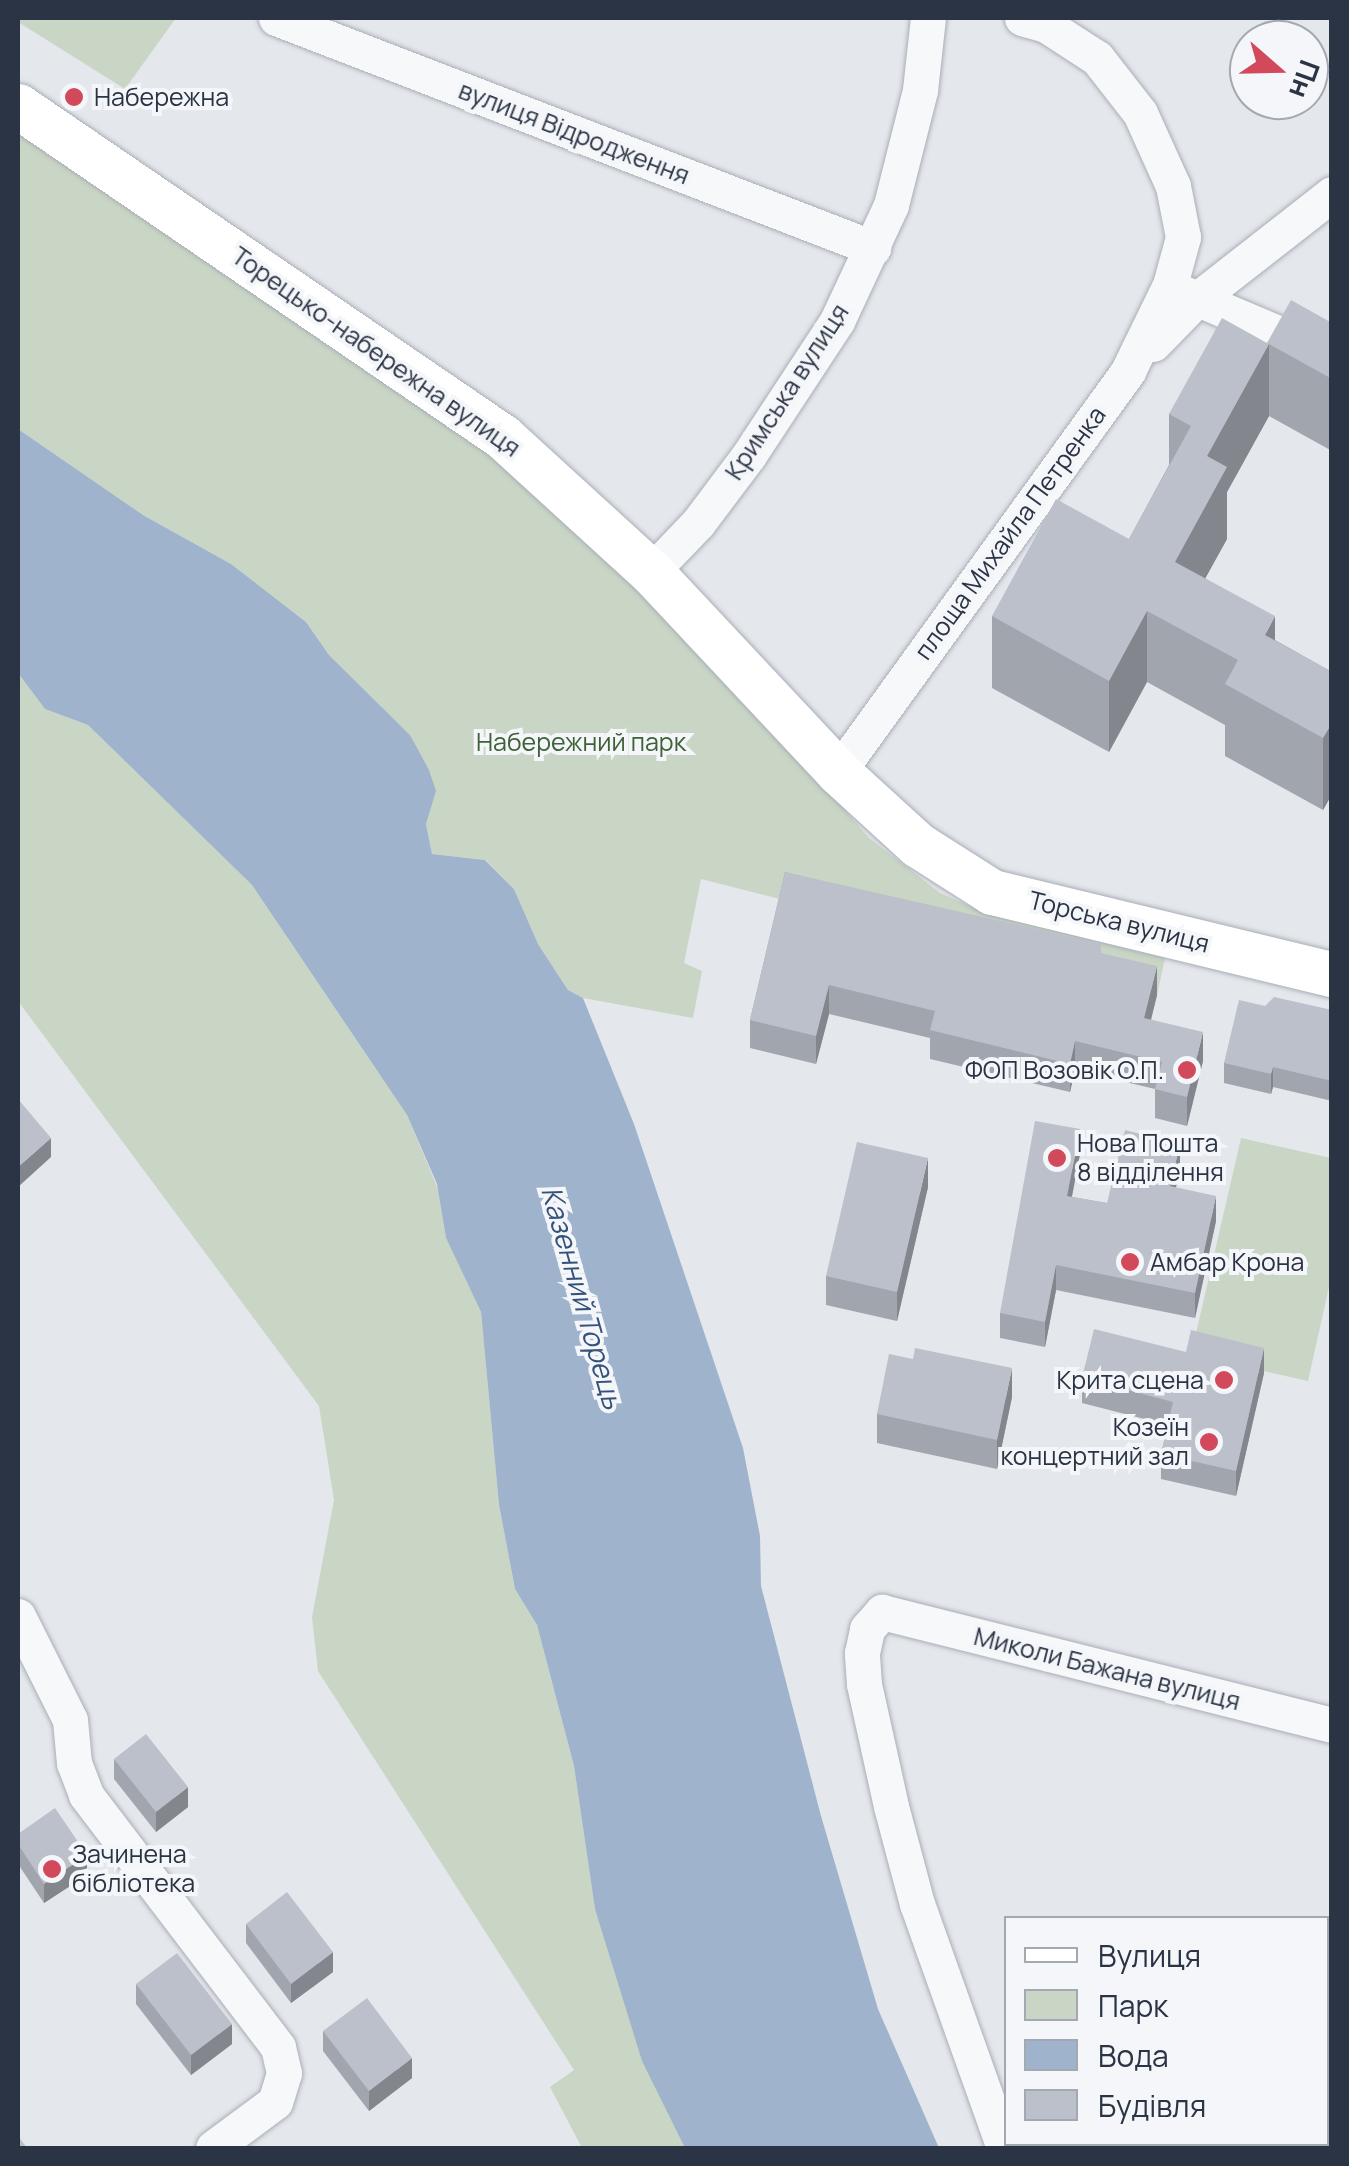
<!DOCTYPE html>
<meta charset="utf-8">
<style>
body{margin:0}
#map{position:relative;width:1349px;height:2166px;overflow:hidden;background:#e4e7ec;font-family:Manrope,sans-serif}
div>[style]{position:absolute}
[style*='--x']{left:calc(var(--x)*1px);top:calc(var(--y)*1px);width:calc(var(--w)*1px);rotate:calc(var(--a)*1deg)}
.green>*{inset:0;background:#c9d6c5}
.water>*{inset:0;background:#9fb4cc}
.roads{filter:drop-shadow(0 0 2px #a9aeb7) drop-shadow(0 0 2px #a9aeb7)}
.minor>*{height:35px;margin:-17.5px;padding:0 17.5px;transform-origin:17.5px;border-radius:17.5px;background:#f7f8fa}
.major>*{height:45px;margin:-22.5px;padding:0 22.5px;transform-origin:22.5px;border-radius:22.5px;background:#fff}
.wall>*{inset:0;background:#a1a5ae}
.shaded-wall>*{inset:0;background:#83868d}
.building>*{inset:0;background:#bbc0ca}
.dots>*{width:28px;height:28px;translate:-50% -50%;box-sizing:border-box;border:5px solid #f4f6f9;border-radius:50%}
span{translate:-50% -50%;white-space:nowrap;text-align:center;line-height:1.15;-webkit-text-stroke:8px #f4f6f9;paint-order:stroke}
.poi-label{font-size:25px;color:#2b3445}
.left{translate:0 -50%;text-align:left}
.right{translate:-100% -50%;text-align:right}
.street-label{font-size:25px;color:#2b3445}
.park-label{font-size:25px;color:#3f6138}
.water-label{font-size:28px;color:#34527a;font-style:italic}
.frame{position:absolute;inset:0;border:20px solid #2b3445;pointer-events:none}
.legend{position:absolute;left:1004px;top:1916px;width:325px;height:230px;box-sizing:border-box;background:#f4f6f9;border:2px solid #a4a8b1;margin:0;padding:12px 18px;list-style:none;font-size:30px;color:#2b3445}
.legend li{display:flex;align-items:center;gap:20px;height:50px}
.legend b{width:50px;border:2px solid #a4a8b1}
.north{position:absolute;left:1229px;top:20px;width:100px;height:100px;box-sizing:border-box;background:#f4f6f9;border:2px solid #a4a8b1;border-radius:50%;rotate:110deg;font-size:28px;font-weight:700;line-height:40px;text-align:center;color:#2b3445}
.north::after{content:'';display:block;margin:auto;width:35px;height:45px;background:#d1495b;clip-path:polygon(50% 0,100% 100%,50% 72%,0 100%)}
</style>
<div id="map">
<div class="green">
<i style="clip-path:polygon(18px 18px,176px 18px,125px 89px,18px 22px)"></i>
<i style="clip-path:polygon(18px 123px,497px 449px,753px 704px,869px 838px,940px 893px,988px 914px,1165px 958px,1157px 995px,701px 879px,684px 963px,702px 971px,693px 1018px,583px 998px,568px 990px,538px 944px,514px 889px,486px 860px,432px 854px,426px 824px,430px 808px,410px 735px,329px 655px,306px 622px,231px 564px,143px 515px,18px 429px)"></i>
<i style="clip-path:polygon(18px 673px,45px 709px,88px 725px,252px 885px,407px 1115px,438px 1189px,446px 1238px,481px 1312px,499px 1505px,515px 1589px,537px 1625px,574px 1766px,595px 1909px,685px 2148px,582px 2148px,550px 2087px,574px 2070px,318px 1671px,312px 1617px,334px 1500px,319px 1406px,18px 1001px)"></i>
<i style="clip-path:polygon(1241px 1138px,1331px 1158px,1331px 1278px,1308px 1381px,1191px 1355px)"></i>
</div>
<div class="water">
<i style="clip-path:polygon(18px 429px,143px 515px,231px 564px,306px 622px,329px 655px,410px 735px,429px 770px,436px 791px,426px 824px,432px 854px,485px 860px,514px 889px,538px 944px,568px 990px,583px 998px,634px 1124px,743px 1448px,760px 1536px,761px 1586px,821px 1816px,878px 2009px,939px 2148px,685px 2148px,642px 2061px,595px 1909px,574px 1766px,537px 1625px,515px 1589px,499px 1505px,481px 1312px,446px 1238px,437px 1184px,407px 1115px,252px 885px,88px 725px,45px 709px,18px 673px)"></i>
</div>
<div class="roads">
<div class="minor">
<i style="--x:276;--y:18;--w:640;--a:21.07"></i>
<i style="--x:1179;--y:291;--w:166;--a:23"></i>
<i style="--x:1153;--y:344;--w:60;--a:-45.7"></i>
<i style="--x:1195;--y:301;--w:174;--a:-38"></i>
<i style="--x:651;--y:572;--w:68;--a:-46.2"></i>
<i style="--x:698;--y:523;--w:85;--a:-53.1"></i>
<i style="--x:749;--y:455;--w:160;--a:-56.7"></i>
<i style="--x:837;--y:321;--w:128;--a:-65"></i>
<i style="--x:891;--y:205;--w:119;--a:-75.8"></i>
<i style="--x:920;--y:90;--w:72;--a:-83.7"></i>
<i style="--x:838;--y:772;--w:495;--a:-54.1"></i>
<i style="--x:1128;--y:371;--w:96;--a:-64"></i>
<i style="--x:1170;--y:285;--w:50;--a:-74.8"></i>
<i style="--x:1183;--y:237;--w:52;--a:-101.1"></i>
<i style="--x:1173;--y:186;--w:80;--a:-114.3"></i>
<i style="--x:1140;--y:113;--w:70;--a:-128"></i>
<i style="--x:1097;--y:58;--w:61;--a:-147.1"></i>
<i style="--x:1046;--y:25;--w:25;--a:-164"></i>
<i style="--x:18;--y:1616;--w:116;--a:63.4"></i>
<i style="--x:70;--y:1720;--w:43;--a:84.7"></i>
<i style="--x:74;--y:1763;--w:34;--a:69"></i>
<i style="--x:86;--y:1795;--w:317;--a:52.7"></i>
<i style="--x:278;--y:2047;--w:27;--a:77"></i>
<i style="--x:284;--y:2073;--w:30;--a:107"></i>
<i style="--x:275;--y:2102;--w:77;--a:143.4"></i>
<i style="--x:1004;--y:2148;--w:259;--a:-109.6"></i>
<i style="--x:917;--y:1904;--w:101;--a:-104.9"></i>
<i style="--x:891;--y:1806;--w:125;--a:-102.5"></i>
<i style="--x:864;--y:1684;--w:31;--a:-94"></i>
<i style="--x:862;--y:1653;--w:25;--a:-78"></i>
<i style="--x:867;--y:1629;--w:23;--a:-49"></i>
<i style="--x:882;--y:1612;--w:464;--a:14.1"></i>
</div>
<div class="major">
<i style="--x:18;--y:106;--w:587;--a:34.31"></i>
<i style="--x:503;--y:437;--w:200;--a:42.4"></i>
<i style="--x:651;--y:572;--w:274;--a:46.9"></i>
<i style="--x:838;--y:772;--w:108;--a:42.4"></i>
<i style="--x:918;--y:845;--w:88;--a:32.4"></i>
<i style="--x:992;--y:892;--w:350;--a:13.6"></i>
</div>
</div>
<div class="wall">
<i style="clip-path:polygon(1332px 323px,1332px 451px,1269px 416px,1227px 492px,1227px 539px,1205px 578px,1275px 640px,1332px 672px,1332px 794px,1323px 810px,1225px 756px,1225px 725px,1147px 682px,1109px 752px,992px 688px,992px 616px,1129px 539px,1169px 465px,1169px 414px,1267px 343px)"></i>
<i style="clip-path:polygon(785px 872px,1101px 953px,1157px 995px,1151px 1020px,1203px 1061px,1187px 1126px,1155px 1118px,1155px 1089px,1075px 1070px,1070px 1092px,930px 1059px,930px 1038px,829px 1014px,816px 1064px,750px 1048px,750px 1020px)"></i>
<i style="clip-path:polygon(1265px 1006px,1332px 1010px,1332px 1101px,1273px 1087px,1271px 1094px,1224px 1083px,1224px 1063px)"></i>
<i style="clip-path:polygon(1080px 1154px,1072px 1197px,1107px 1203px,1180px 1169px,1176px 1188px,1216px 1221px,1195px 1318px,1056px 1290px,1045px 1347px,1000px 1338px,1000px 1313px)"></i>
<i style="clip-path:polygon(928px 1187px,897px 1321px,826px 1305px,826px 1276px)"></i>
<i style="clip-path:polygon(1264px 1373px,1236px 1496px,1161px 1479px,1161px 1454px,1168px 1425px,1082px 1403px,1082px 1378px)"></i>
<i style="clip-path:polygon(1012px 1397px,997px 1469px,877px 1443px,877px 1414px)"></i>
<i style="clip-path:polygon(114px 1759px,188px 1807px,156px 1832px,114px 1779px)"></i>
<i style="clip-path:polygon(18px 1834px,87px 1875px,44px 1903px,18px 1864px)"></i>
<i style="clip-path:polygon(246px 1924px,333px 1972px,291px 2003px,246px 1943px)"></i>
<i style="clip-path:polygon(136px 1984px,232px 2044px,191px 2075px,136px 2004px)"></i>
<i style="clip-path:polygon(323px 2031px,412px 2078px,369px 2111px,323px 2051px)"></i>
</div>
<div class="shaded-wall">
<i style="clip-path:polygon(1269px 344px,1269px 416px,1227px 492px,1227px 539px,1178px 628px,1175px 562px,1207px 456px)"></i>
<i style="clip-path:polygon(1147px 611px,1147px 682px,1109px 752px,1109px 681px)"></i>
<i style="clip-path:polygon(1275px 616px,1275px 688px,1265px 635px)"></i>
<i style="clip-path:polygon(1332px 723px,1332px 794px,1323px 810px,1323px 738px)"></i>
<i style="clip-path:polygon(1157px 966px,1157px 995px,1144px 1047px,1144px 1018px)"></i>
<i style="clip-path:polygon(829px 985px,829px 1014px,816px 1064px,816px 1036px)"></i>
<i style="clip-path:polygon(1203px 1032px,1203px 1061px,1187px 1126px,1187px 1097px)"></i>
<i style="clip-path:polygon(1075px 1041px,1075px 1070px,1070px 1092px,1070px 1064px)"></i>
<i style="clip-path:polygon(1273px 1067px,1273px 1087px,1271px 1094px,1271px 1074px)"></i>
<i style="clip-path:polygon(1080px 1129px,1080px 1154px,1067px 1221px,1067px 1196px)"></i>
<i style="clip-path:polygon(51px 1138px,51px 1157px,18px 1187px,18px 1167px)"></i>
<i style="clip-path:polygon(1180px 1144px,1180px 1169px,1170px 1211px,1170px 1186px)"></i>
<i style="clip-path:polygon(928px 1158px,928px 1187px,897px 1321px,897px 1292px)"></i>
<i style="clip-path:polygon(1216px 1196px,1216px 1221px,1195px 1318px,1195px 1293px)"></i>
<i style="clip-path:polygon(1056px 1265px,1056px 1290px,1045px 1347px,1045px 1322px)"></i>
<i style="clip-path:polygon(1264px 1348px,1264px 1373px,1236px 1496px,1236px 1471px)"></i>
<i style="clip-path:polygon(1012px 1368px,1012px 1397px,997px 1469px,997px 1440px)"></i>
<i style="clip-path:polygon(188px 1787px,188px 1807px,156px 1832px,156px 1812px)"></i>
<i style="clip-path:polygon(87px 1855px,87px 1875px,44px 1903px,44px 1884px)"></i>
<i style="clip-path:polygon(333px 1952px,333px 1972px,291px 2003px,291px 1984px)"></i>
<i style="clip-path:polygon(232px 2024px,232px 2044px,191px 2075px,191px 2055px)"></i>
<i style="clip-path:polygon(412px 2058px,412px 2078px,369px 2111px,369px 2091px)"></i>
</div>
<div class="building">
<i style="clip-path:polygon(1291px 300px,1332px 323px,1332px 379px,1269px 344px,1207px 456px,1227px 467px,1175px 562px,1275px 616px,1265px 635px,1332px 672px,1332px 723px,1323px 738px,1225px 684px,1238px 660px,1147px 611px,1109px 681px,992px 616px,1056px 499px,1129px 539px,1191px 426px,1169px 414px,1222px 318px,1267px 343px)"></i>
<i style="clip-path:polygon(785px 872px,1101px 944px,1101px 953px,1157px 966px,1144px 1018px,1203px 1032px,1187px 1097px,1155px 1089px,1162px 1062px,1075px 1041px,1070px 1064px,930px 1030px,935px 1011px,829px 985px,816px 1036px,750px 1020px)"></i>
<i style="clip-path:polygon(1274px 997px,1332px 1010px,1332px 1081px,1273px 1067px,1271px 1074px,1224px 1063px,1239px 1000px,1265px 1006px)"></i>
<i style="clip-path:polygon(18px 1099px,51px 1138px,18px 1167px)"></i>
<i style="clip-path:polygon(1035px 1121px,1080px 1129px,1067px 1196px,1107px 1203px,1125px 1130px,1180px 1144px,1170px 1186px,1216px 1196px,1195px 1293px,1056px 1265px,1045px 1322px,1000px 1313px)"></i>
<i style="clip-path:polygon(857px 1142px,928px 1158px,897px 1292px,826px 1276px)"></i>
<i style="clip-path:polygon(1094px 1329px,1186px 1352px,1191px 1330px,1264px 1348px,1236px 1471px,1161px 1454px,1173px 1402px,1082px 1378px)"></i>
<i style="clip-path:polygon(915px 1348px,1012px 1368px,997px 1440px,877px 1414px,889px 1354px,913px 1359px)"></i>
<i style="clip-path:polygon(146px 1734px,188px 1787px,156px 1812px,114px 1759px)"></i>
<i style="clip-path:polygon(55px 1808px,87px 1855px,44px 1884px,18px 1844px,18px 1834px)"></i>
<i style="clip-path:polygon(287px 1892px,333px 1952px,291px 1984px,246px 1924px)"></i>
<i style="clip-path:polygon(177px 1953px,232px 2024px,191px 2055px,136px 1984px)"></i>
<i style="clip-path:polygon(367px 1998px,412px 2058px,369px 2091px,323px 2031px)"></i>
<i style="clip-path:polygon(18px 2136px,27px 2148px,18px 2148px)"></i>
</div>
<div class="dots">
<i style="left:74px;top:97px;background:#d1495b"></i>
<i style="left:1187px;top:1070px;background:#d1495b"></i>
<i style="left:1057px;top:1158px;background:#d1495b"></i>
<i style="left:1130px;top:1262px;background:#d1495b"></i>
<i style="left:1224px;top:1380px;background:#d1495b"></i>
<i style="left:1209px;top:1442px;background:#d1495b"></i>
<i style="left:52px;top:1869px;background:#d1495b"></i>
</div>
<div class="poi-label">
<span class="left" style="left:94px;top:97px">Набережна</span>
<span class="right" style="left:1164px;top:1070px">ФОП Возовік О.П.</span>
<span class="left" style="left:1077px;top:1158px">Нова Пошта<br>8 відділення</span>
<span class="left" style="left:1150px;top:1262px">Амбар Крона</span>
<span class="right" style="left:1204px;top:1380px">Крита сцена</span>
<span class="right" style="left:1189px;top:1442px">Козеїн<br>концертний зал</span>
<span class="left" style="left:72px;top:1869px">Зачинена<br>бібліотека</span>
</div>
<div class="street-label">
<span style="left:574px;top:133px;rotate:21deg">вулиця Відродження</span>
<span style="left:376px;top:352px;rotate:35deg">Торецько-набережна вулиця</span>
<span style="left:787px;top:392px;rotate:-57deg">Кримська вулиця</span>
<span style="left:1010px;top:533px;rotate:-54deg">площа Михайла Петренка</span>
<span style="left:1119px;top:922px;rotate:14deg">Торська вулиця</span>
<span style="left:1107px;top:1669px;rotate:14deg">Миколи Бажана вулиця</span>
</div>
<div class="park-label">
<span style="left:581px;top:742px">Набережний парк</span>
</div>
<div class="water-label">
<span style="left:583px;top:1297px;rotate:74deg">Казенний Торець</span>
</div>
<div class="frame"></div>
<ul class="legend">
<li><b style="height:12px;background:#fff"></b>Вулиця</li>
<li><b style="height:28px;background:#c9d6c5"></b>Парк</li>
<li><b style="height:28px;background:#9fb4cc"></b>Вода</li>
<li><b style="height:28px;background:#bbc0ca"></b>Будівля</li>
</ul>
<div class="north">Пн</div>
</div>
